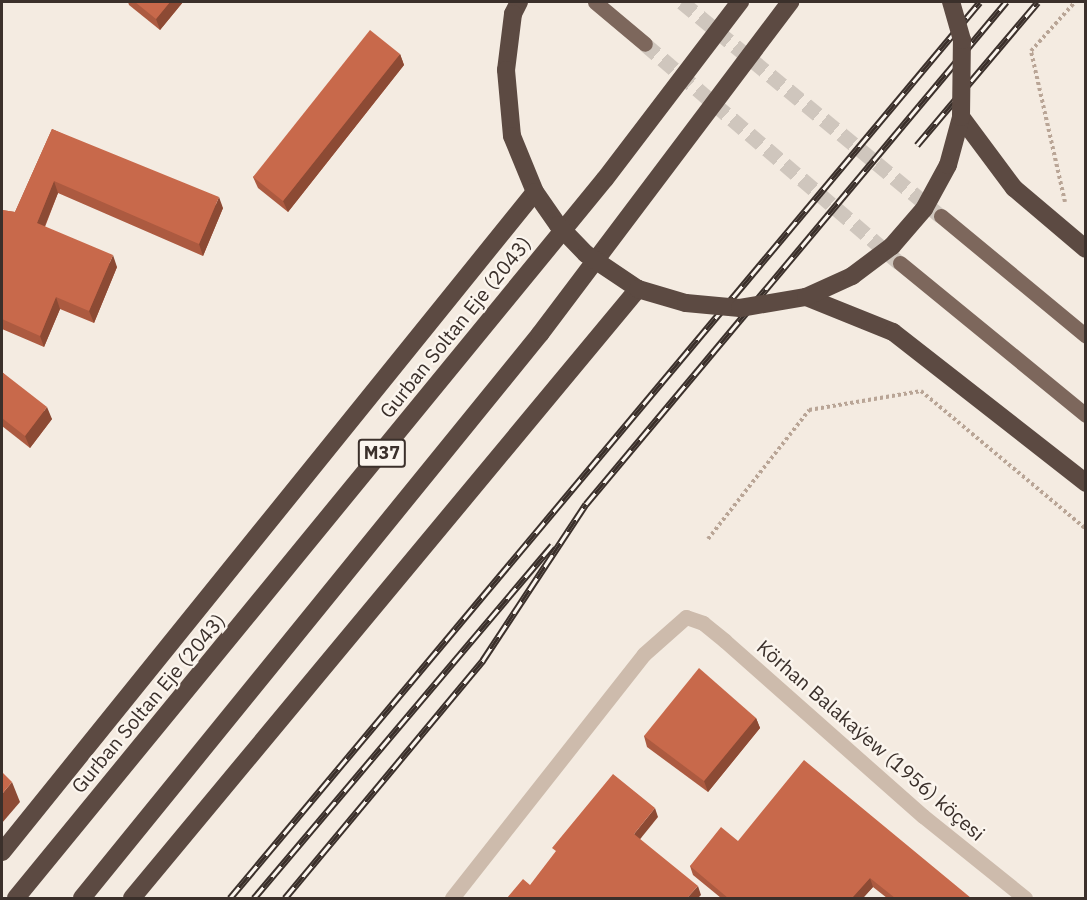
<!DOCTYPE html>
<meta charset="utf-8">
<style>
body{margin:0}
#map{position:relative;width:1087px;height:900px;overflow:hidden;background:#f4ebe1;font-family:"IBM Plex Sans",sans-serif}
div>[style]{position:absolute}
[style*='--x']{left:calc(var(--x)*1px);top:calc(var(--y)*1px);width:calc(var(--w)*1px);rotate:calc(var(--a)*1deg)}
.primary-tunnel>*{height:15px;margin-top:-7.5px;transform-origin:0;background:repeating-linear-gradient(90deg,#cfc6bd 0 15px,transparent 0 23px)}
.path>*{height:4px;margin-top:-2px;transform-origin:0;background:repeating-linear-gradient(90deg,#b9a596 0 3px,transparent 0 6px)}
.street>*{height:15px;margin:-7.5px;padding:0 7.5px;transform-origin:7.5px;border-radius:7.5px;background:#cdbbac}
.primary>*{height:15px;margin:-7.5px;padding:0 7.5px;transform-origin:7.5px;border-radius:7.5px;background:#7d675c}
.highway>*{height:18px;margin:-9px;padding:0 9px;transform-origin:9px;border-radius:9px;background:#5c4a42}
.rail>*{height:7px;margin-top:-3.5px;transform-origin:0;background:repeating-linear-gradient(90deg,#fbf5ee 0 14px,#3b302b 0 28px);box-sizing:border-box;border-block:2px solid #3b302b}
.highway-bridge>*{height:18px;margin:-9px;padding:0 9px;transform-origin:9px;border-radius:9px;background:#5c4a42}
.wall>*{inset:0;background:#ac5a40}
.shaded-wall>*{inset:0;background:#8c4a34}
.building>*{inset:0;background:#c8694b}
span{translate:-50% -50%;white-space:nowrap;text-align:center;line-height:1.15;-webkit-text-stroke:4.5px #fbf5ee;paint-order:stroke}
.shield-label span{padding:2px 4px;background:#fbf5ee;border:2px solid;border-radius:4px;-webkit-text-stroke-width:0}
.shield-label{font-size:18px;color:#3b302b;font-weight:700}
.street-label{font-size:20px;color:#3b302b}
.frame{position:absolute;inset:0;border:3px solid #3b302b;pointer-events:none}
</style>
<div id="map">
<div class="primary-tunnel">
<i style="--x:682;--y:2;--w:336;--a:39.6"></i>
<i style="--x:645;--y:44;--w:336;--a:40.7"></i>
</div>
<div class="path">
<i style="--x:1065;--y:202;--w:155;--a:-102.7"></i>
<i style="--x:1031;--y:51;--w:66;--a:-48.1"></i>
<i style="--x:708;--y:539;--w:164;--a:-51.9"></i>
<i style="--x:809;--y:410;--w:114;--a:-9.6"></i>
<i style="--x:921;--y:391;--w:215;--a:39.9"></i>
</div>
<div class="street">
<i style="--x:452;--y:898;--w:310;--a:-51.8"></i>
<i style="--x:644;--y:654;--w:56;--a:-41.4"></i>
<i style="--x:686;--y:617;--w:18;--a:19"></i>
<i style="--x:703;--y:623;--w:28;--a:39"></i>
<i style="--x:725;--y:641;--w:264;--a:41.5"></i>
<i style="--x:923;--y:816;--w:131;--a:38.8"></i>
</div>
<div class="primary">
<i style="--x:595;--y:2;--w:65;--a:40"></i>
<i style="--x:941;--y:216;--w:188;--a:39.6"></i>
<i style="--x:900;--y:263;--w:240;--a:39.3"></i>
</div>
<div class="highway">
<i style="--x:961;--y:117;--w:89;--a:53.3"></i>
<i style="--x:1014;--y:188;--w:94;--a:40.3"></i>
<i style="--x:806;--y:297;--w:94;--a:21.9"></i>
<i style="--x:893;--y:332;--w:245;--a:38"></i>
<i style="--x:2;--y:852;--w:848;--a:-51.08"></i>
<i style="--x:16;--y:898;--w:929;--a:-50.68"></i>
<i style="--x:605;--y:179;--w:223;--a:-52.7"></i>
<i style="--x:82;--y:898;--w:727;--a:-50.92"></i>
<i style="--x:540;--y:334;--w:416;--a:-53"></i>
<i style="--x:132;--y:898;--w:792;--a:-50.28"></i>
</div>
<div class="rail">
<i style="--x:917;--y:145;--w:187;--a:-49.8"></i>
<i style="--x:230;--y:898;--w:1168;--a:-50.07"></i>
<i style="--x:254;--y:898;--w:462;--a:-49.8"></i>
<i style="--x:285;--y:898;--w:310;--a:-50.2"></i>
<i style="--x:483;--y:660;--w:187;--a:-56.6"></i>
<i style="--x:586;--y:504;--w:655;--a:-50.08"></i>
</div>
<div class="highway-bridge">
<i style="--x:519;--y:2;--w:13;--a:117"></i>
<i style="--x:513;--y:14;--w:56;--a:97.1"></i>
<i style="--x:506;--y:70;--w:66;--a:84.8"></i>
<i style="--x:512;--y:136;--w:61;--a:67.7"></i>
<i style="--x:535;--y:192;--w:40;--a:55.1"></i>
<i style="--x:558;--y:225;--w:40;--a:46"></i>
<i style="--x:586;--y:254;--w:63;--a:33.9"></i>
<i style="--x:638;--y:289;--w:50;--a:16.3"></i>
<i style="--x:686;--y:303;--w:54;--a:5.3"></i>
<i style="--x:740;--y:308;--w:67;--a:-9.5"></i>
<i style="--x:806;--y:297;--w:51;--a:-24.5"></i>
<i style="--x:852;--y:276;--w:50;--a:-36.9"></i>
<i style="--x:892;--y:246;--w:49;--a:-49.1"></i>
<i style="--x:924;--y:209;--w:50;--a:-61.4"></i>
<i style="--x:948;--y:165;--w:50;--a:-74.8"></i>
<i style="--x:961;--y:117;--w:77;--a:-89.3"></i>
<i style="--x:962;--y:40;--w:40;--a:-106"></i>
</div>
<div class="wall">
<i style="clip-path:polygon(128px 2px,183px 2px,160px 30px,129px 5px)"></i>
<i style="clip-path:polygon(400px 54px,404px 65px,288px 212px,258px 188px,253px 177px)"></i>
<i style="clip-path:polygon(52px 129px,223px 208px,203px 256px,58px 193px,45px 227px,117px 267px,94px 323px,60px 309px,44px 347px,2px 329px,2px 210px,15px 212px)"></i>
<i style="clip-path:polygon(2px 372px,52px 419px,30px 448px,2px 426px)"></i>
<i style="clip-path:polygon(756px 718px,760px 728px,708px 792px,647px 747px,644px 736px)"></i>
<i style="clip-path:polygon(738px 841px,971px 898px,887px 898px,873px 887px,863px 898px,721px 898px,693px 875px,690px 866px)"></i>
</div>
<div class="shaded-wall">
<i style="clip-path:polygon(170px 2px,183px 2px,160px 30px,156px 19px)"></i>
<i style="clip-path:polygon(400px 54px,404px 65px,288px 212px,283px 201px)"></i>
<i style="clip-path:polygon(54px 181px,58px 193px,41px 235px,37px 223px)"></i>
<i style="clip-path:polygon(219px 197px,223px 208px,203px 256px,199px 244px)"></i>
<i style="clip-path:polygon(113px 255px,117px 267px,94px 323px,89px 311px)"></i>
<i style="clip-path:polygon(56px 297px,60px 309px,44px 347px,40px 336px)"></i>
<i style="clip-path:polygon(47px 407px,52px 419px,30px 448px,25px 436px)"></i>
<i style="clip-path:polygon(756px 718px,760px 728px,708px 792px,704px 781px)"></i>
<i style="clip-path:polygon(12px 782px,20px 802px,2px 823px,2px 794px)"></i>
<i style="clip-path:polygon(655px 808px,658px 817px,637px 843px,634px 834px)"></i>
<i style="clip-path:polygon(870px 878px,873px 887px,863px 898px,852px 898px)"></i>
<i style="clip-path:polygon(698px 886px,701px 895px,698px 898px,687px 898px)"></i>
</div>
<div class="building">
<i style="clip-path:polygon(135px 2px,170px 2px,156px 19px)"></i>
<i style="clip-path:polygon(370px 30px,400px 54px,283px 201px,253px 177px)"></i>
<i style="clip-path:polygon(52px 129px,219px 197px,199px 244px,54px 181px,37px 223px,113px 255px,89px 311px,56px 297px,40px 336px,2px 319px,2px 210px,15px 212px)"></i>
<i style="clip-path:polygon(2px 372px,47px 407px,25px 436px,2px 418px)"></i>
<i style="clip-path:polygon(699px 668px,756px 718px,704px 781px,644px 736px)"></i>
<i style="clip-path:polygon(804px 760px,971px 898px,895px 898px,870px 878px,852px 898px,728px 898px,690px 866px,721px 827px,738px 841px)"></i>
<i style="clip-path:polygon(2px 772px,12px 782px,2px 794px)"></i>
<i style="clip-path:polygon(613px 774px,655px 808px,634px 834px,698px 886px,687px 898px,507px 898px,523px 879px,530px 885px,556px 851px,552px 848px)"></i>
</div>
<div class="shield-label">
<span style="left:382px;top:453px">M37</span>
</div>
<div class="street-label">
<span style="left:455px;top:327px;rotate:-51deg">Gurban Soltan Eje (2043)</span>
<span style="left:148px;top:703px;rotate:-50deg">Gurban Soltan Eje (2043)</span>
<span style="left:871px;top:740px;rotate:41deg">Körhan Balakaýew (1956) köçesi</span>
</div>
<div class="frame"></div>
</div>
